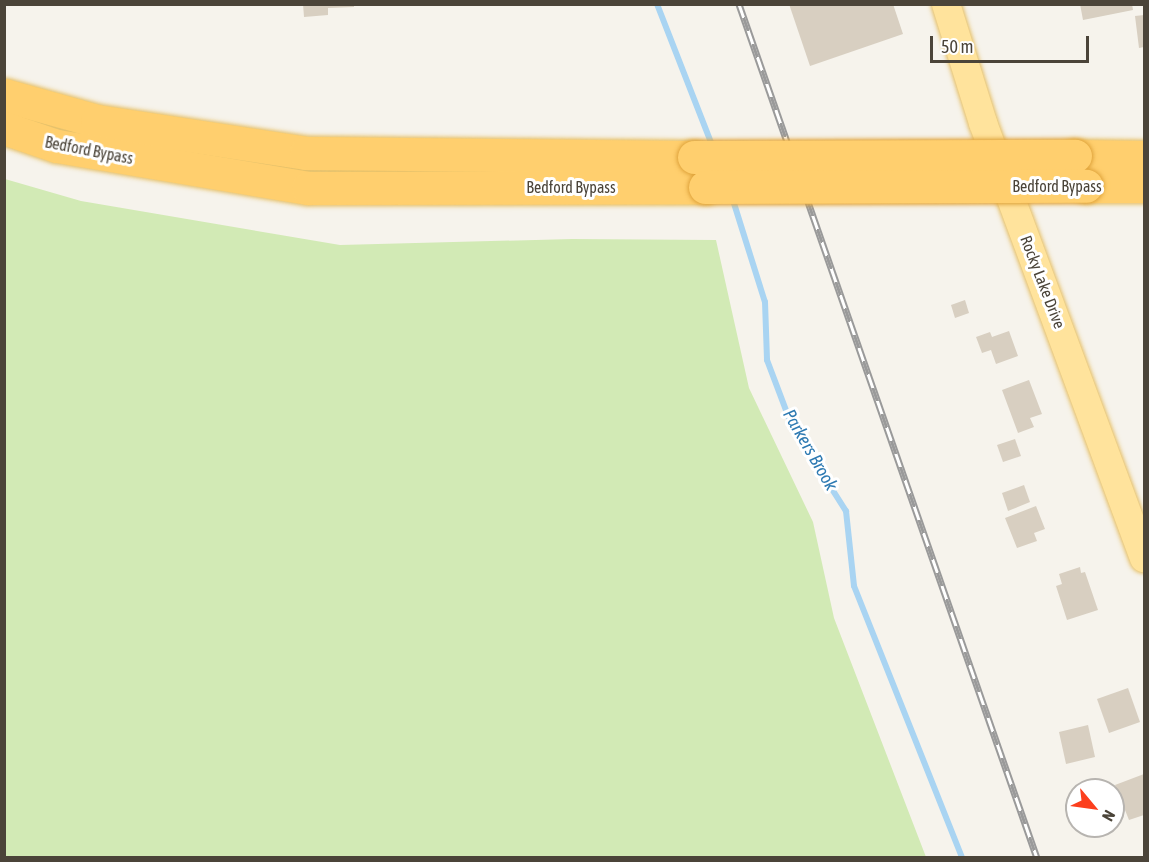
<!DOCTYPE html>
<style>
body{margin:0}
#map{position:relative;width:1149px;height:862px;overflow:hidden;background:#f6f3ec;font-family:"Asap Condensed",sans-serif}
div>[style]{position:absolute}
[style*='--x']{left:calc(var(--x)*1px);top:calc(var(--y)*1px);width:calc(var(--w)*1px);rotate:calc(var(--a)*1deg)}
.green>*{inset:0;background:#d2eab5}
.stream>*{height:6px;margin:-3px;padding:0 3px;transform-origin:3px;border-radius:3px;background:#a9d4f2}
.building>*{inset:0;background:#d8cfc1}
.roads{filter:drop-shadow(0 0 2px #e6c16a) drop-shadow(0 0 2px #e6c16a)}
.major>*{height:28px;margin:-14px;padding:0 14px;transform-origin:14px;border-radius:14px;background:#ffe39c}
.highway>*{height:33px;margin:-16.5px;padding:0 16.5px;transform-origin:16.5px;border-radius:16.5px;background:#ffcf6e}
.rail>*{height:7px;margin-top:-3.5px;transform-origin:0;background:repeating-linear-gradient(90deg,#fff 0 14px,#9a9a9a 0 28px);box-sizing:border-box;border-block:2px solid #9a9a9a}
.bridges{filter:drop-shadow(0 0 2px #e0a43c) drop-shadow(0 0 2px #e0a43c)}
.highway-bridge>*{height:33px;margin:-16.5px;padding:0 16.5px;transform-origin:16.5px;border-radius:16.5px;background:#ffcf6e}
span{translate:-50% -50%;white-space:nowrap;text-align:center;line-height:1.15;-webkit-text-stroke:6px #fff;paint-order:stroke}
.street-label{font-size:16px;color:#4b4439}
.water-label{font-size:18px;color:#2e7ab2;font-style:italic}
.frame{position:absolute;inset:0;border:6px solid #4b4439;pointer-events:none}
.north{position:absolute;left:1065px;top:778px;width:60px;height:60px;box-sizing:border-box;background:#fff;border:2px solid #b7b4b0;border-radius:50%;rotate:119deg;font-size:16px;font-weight:700;line-height:24px;text-align:center;color:#4b4439}
.north::after{content:'';display:block;margin:auto;width:21px;height:27px;background:#fc3f1d;clip-path:polygon(50% 0,100% 100%,50% 72%,0 100%)}
.scale{position:absolute;left:930px;top:36px;width:159px;height:27px;box-sizing:border-box;border:3px solid #4b4439;border-top:0;padding-left:8px;font-size:18px;line-height:21px;white-space:nowrap;color:#4b4439;-webkit-text-stroke:4px #fff;paint-order:stroke}
</style>
<div id="map">
<div class="green">
<i style="clip-path:polygon(5px 179px,81px 201px,340px 245px,572px 239px,716px 240px,749px 388px,813px 522px,834px 618px,926px 857px,5px 857px)"></i>
</div>
<div class="stream">
<i style="--x:657;--y:4;--w:155;--a:68.7"></i>
<i style="--x:732;--y:197;--w:110;--a:72.6"></i>
<i style="--x:765;--y:302;--w:58;--a:88"></i>
<i style="--x:767;--y:360;--w:71;--a:69.3"></i>
<i style="--x:792;--y:426;--w:101;--a:57.6"></i>
<i style="--x:846;--y:511;--w:75;--a:83.9"></i>
<i style="--x:854;--y:586;--w:293;--a:68.3"></i>
</div>
<div class="building">
<i style="clip-path:polygon(303px 4px,354px 4px,354px 7px,328px 8px,328px 15px,304px 17px)"></i>
<i style="clip-path:polygon(789px 4px,893px 4px,903px 34px,810px 66px)"></i>
<i style="clip-path:polygon(1080px 4px,1132px 4px,1133px 10px,1083px 20px)"></i>
<i style="clip-path:polygon(1144px 15px,1144px 47px,1139px 48px,1135px 16px)"></i>
<i style="clip-path:polygon(965px 300px,969px 313px,955px 318px,951px 305px)"></i>
<i style="clip-path:polygon(1009px 331px,1018px 356px,996px 364px,991px 350px,982px 353px,976px 337px,990px 332px,992px 337px)"></i>
<i style="clip-path:polygon(1029px 380px,1042px 414px,1030px 418px,1034px 427px,1018px 433px,1002px 390px)"></i>
<i style="clip-path:polygon(1015px 439px,1021px 456px,1003px 462px,997px 445px)"></i>
<i style="clip-path:polygon(1024px 485px,1030px 502px,1008px 511px,1002px 493px)"></i>
<i style="clip-path:polygon(1036px 506px,1045px 529px,1034px 533px,1037px 541px,1017px 548px,1005px 518px)"></i>
<i style="clip-path:polygon(1080px 567px,1081px 573px,1085px 572px,1098px 610px,1067px 620px,1056px 586px,1062px 584px,1059px 574px)"></i>
<i style="clip-path:polygon(1128px 688px,1140px 722px,1109px 733px,1097px 699px)"></i>
<i style="clip-path:polygon(1088px 725px,1095px 757px,1066px 764px,1059px 732px)"></i>
<i style="clip-path:polygon(1144px 774px,1144px 815px,1129px 820px,1115px 785px)"></i>
</div>
<div class="roads">
<div class="major">
<i style="--x:946;--y:4;--w:125;--a:72.7"></i>
<i style="--x:983;--y:123;--w:464;--a:69.7"></i>
</div>
<div class="highway">
<i style="--x:4;--y:95;--w:97;--a:15.6"></i>
<i style="--x:97;--y:121;--w:211;--a:8.7"></i>
<i style="--x:306;--y:153;--w:388;--a:0.6"></i>
<i style="--x:4;--y:128;--w:56;--a:18.8"></i>
<i style="--x:57;--y:146;--w:254;--a:9.5"></i>
<i style="--x:308;--y:188;--w:397;--a:-0.1"></i>
<i style="--x:1075;--y:156;--w:69;--a:0.8"></i>
<i style="--x:1086;--y:186;--w:58;--a:0"></i>
</div>
</div>
<div class="rail">
<i style="--x:739;--y:4;--w:904;--a:70.76"></i>
</div>
<div class="bridges">
<div class="highway-bridge">
<i style="--x:694;--y:157;--w:381;--a:-0.2"></i>
<i style="--x:705;--y:187;--w:381;--a:-0.2"></i>
</div>
</div>
<div class="street-label">
<span style="left:89px;top:150px;rotate:11deg">Bedford Bypass</span>
<span style="left:1057px;top:186px">Bedford Bypass</span>
<span style="left:571px;top:187px">Bedford Bypass</span>
<span style="left:1043px;top:282px;rotate:69deg">Rocky Lake Drive</span>
</div>
<div class="water-label">
<span style="left:810px;top:450px;rotate:60deg">Parkers Brook</span>
</div>
<div class="frame"></div>
<div class="north">N</div>
<div class="scale">50 m</div>
</div>
